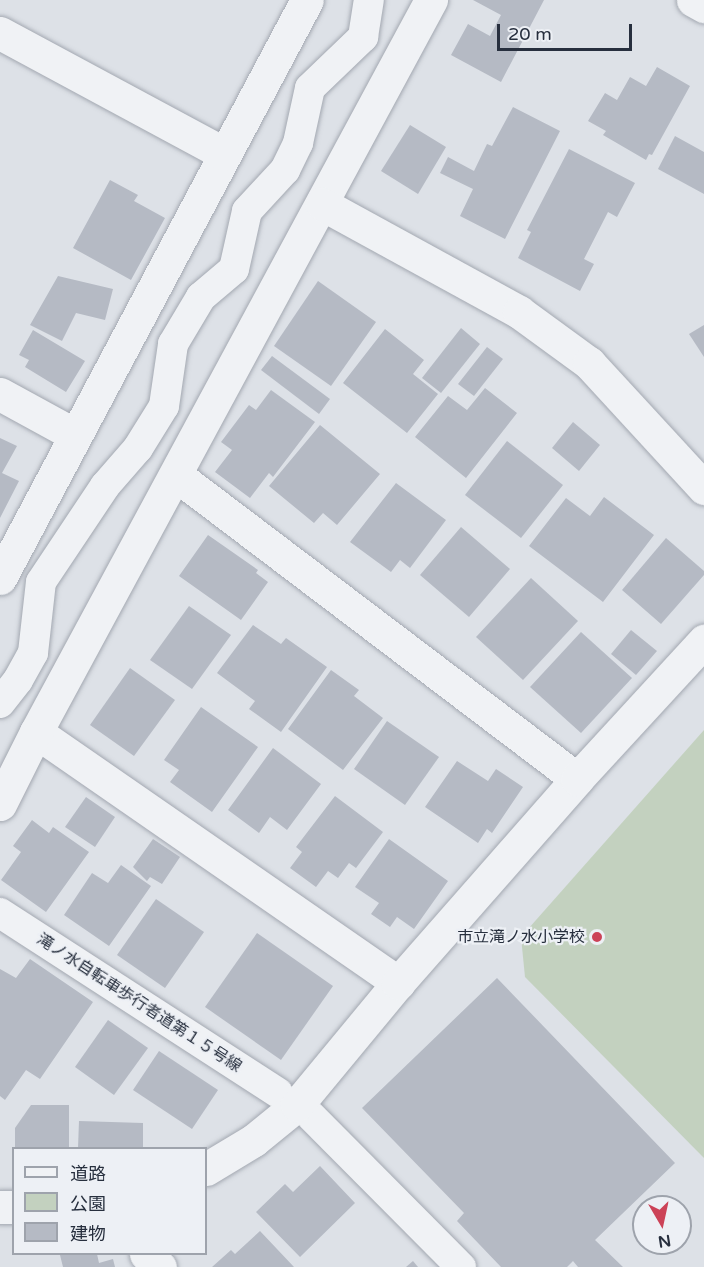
<!DOCTYPE html>
<meta charset="utf-8">
<style>
body{margin:0}
#map{position:relative;width:704px;height:1267px;overflow:hidden;background:#dde1e7;font-family:"Varela Round","Noto Sans JP",sans-serif}
div>[style]{position:absolute}
[style*='--x']{left:calc(var(--x)*1px);top:calc(var(--y)*1px);width:calc(var(--w)*1px);rotate:calc(var(--a)*1deg)}
.green>*{inset:0;background:#c3d1bf}
.building>*{inset:0;background:#b5bac4}
.roads{filter:drop-shadow(0 0 2px #a3a8b1) drop-shadow(0 0 2px #a3a8b1)}
.pedestrian>*{height:30px;margin:-15px;padding:0 15px;transform-origin:15px;border-radius:15px;background:#f0f2f5}
.minor>*{height:33px;margin:-16.5px;padding:0 16.5px;transform-origin:16.5px;border-radius:16.5px;background:#f0f2f5}
.tertiary>*{height:33px;margin:-16.5px;padding:0 16.5px;transform-origin:16.5px;border-radius:16.5px;background:#f0f2f5}
.dots>*{width:16px;height:16px;translate:-50% -50%;box-sizing:border-box;border:3px solid #edf0f5;border-radius:50%}
span{translate:-50% -50%;white-space:nowrap;text-align:center;line-height:1.15;-webkit-text-stroke:4.5px #edf0f5;paint-order:stroke}
.poi-label{font-size:16px;color:#272f3e}
.right{translate:-100% -50%;text-align:right}
.street-label{font-size:16px;color:#272f3e}
.legend{position:absolute;left:12px;top:1147px;width:195px;height:108px;box-sizing:border-box;background:#edf0f5;border:2px solid #9ea3ac;margin:0;padding:8px 10px;list-style:none;font-size:18px;color:#272f3e}
.legend li{display:flex;align-items:center;gap:12px;height:30px}
.legend b{width:30px;border:2px solid #9ea3ac}
.north{position:absolute;left:632px;top:1195px;width:60px;height:60px;box-sizing:border-box;background:#edf0f5;border:2px solid #9ea3ac;border-radius:50%;rotate:171deg;font-size:16px;font-weight:700;line-height:24px;text-align:center;color:#272f3e}
.north::after{content:'';display:block;margin:auto;width:21px;height:27px;background:#cc4257;clip-path:polygon(50% 0,100% 100%,50% 72%,0 100%)}
.scale{position:absolute;left:497px;top:24px;width:135px;height:27px;box-sizing:border-box;border:3px solid #272f3e;border-top:0;padding-left:8px;font-size:18px;line-height:21px;white-space:nowrap;color:#272f3e;-webkit-text-stroke:4px #edf0f5;paint-order:stroke}
</style>
<div id="map">
<div class="green">
<i style="clip-path:polygon(704px 730px,704px 1158px,525px 977px,521px 937px)"></i>
</div>
<div class="building">
<i style="clip-path:polygon(473px 0,544px 0,501px 82px,451px 55px,468px 24px,490px 36px,501px 15px)"></i>
<i style="clip-path:polygon(657px 67px,690px 86px,652px 155px,649px 154px,646px 160px,603px 135px,606px 131px,588px 121px,605px 93px,617px 100px,630px 77px,646px 86px)"></i>
<i style="clip-path:polygon(513px 107px,560px 131px,505px 239px,460px 216px,473px 189px,440px 173px,448px 157px,474px 171px,487px 144px,492px 146px)"></i>
<i style="clip-path:polygon(410px 125px,446px 147px,418px 194px,381px 171px)"></i>
<i style="clip-path:polygon(675px 136px,704px 152px,704px 194px,658px 169px)"></i>
<i style="clip-path:polygon(569px 149px,635px 183px,617px 217px,608px 212px,584px 259px,594px 264px,580px 291px,518px 258px,531px 232px,527px 230px)"></i>
<i style="clip-path:polygon(110px 180px,138px 195px,134px 201px,165px 218px,131px 280px,73px 248px)"></i>
<i style="clip-path:polygon(58px 276px,113px 289px,105px 320px,76px 313px,62px 341px,30px 325px)"></i>
<i style="clip-path:polygon(318px 281px,376px 322px,331px 386px,274px 346px)"></i>
<i style="clip-path:polygon(704px 325px,704px 357px,689px 334px)"></i>
<i style="clip-path:polygon(461px 328px,480px 344px,441px 393px,422px 378px)"></i>
<i style="clip-path:polygon(385px 329px,424px 360px,413px 374px,438px 394px,407px 433px,343px 383px)"></i>
<i style="clip-path:polygon(33px 330px,85px 361px,66px 392px,25px 367px,29px 360px,19px 355px)"></i>
<i style="clip-path:polygon(487px 347px,503px 359px,474px 396px,458px 384px)"></i>
<i style="clip-path:polygon(272px 356px,330px 399px,319px 414px,261px 370px)"></i>
<i style="clip-path:polygon(485px 388px,517px 413px,466px 478px,415px 437px,448px 396px,467px 410px)"></i>
<i style="clip-path:polygon(271px 390px,315px 422px,273px 477px,269px 473px,250px 498px,215px 472px,232px 450px,221px 442px,249px 405px,256px 410px)"></i>
<i style="clip-path:polygon(573px 422px,600px 445px,579px 471px,552px 448px)"></i>
<i style="clip-path:polygon(320px 425px,380px 474px,337px 525px,323px 513px,314px 523px,269px 486px)"></i>
<i style="clip-path:polygon(0 438px,17px 446px,2px 473px,19px 481px,0 518px)"></i>
<i style="clip-path:polygon(507px 441px,563px 485px,521px 538px,465px 495px)"></i>
<i style="clip-path:polygon(396px 483px,446px 520px,410px 568px,400px 560px,391px 572px,350px 542px)"></i>
<i style="clip-path:polygon(604px 497px,654px 535px,603px 602px,529px 546px,566px 498px,590px 516px)"></i>
<i style="clip-path:polygon(461px 527px,510px 569px,469px 617px,420px 575px)"></i>
<i style="clip-path:polygon(208px 535px,258px 570px,256px 573px,268px 582px,241px 620px,179px 576px)"></i>
<i style="clip-path:polygon(666px 538px,704px 571px,704px 575px,661px 624px,622px 590px)"></i>
<i style="clip-path:polygon(531px 578px,578px 621px,523px 680px,476px 637px)"></i>
<i style="clip-path:polygon(189px 606px,231px 635px,192px 689px,150px 660px)"></i>
<i style="clip-path:polygon(253px 625px,281px 644px,286px 638px,327px 667px,281px 732px,249px 709px,255px 701px,217px 673px)"></i>
<i style="clip-path:polygon(631px 630px,657px 651px,636px 675px,611px 654px)"></i>
<i style="clip-path:polygon(581px 632px,632px 678px,581px 733px,530px 687px)"></i>
<i style="clip-path:polygon(130px 668px,175px 700px,134px 756px,90px 725px)"></i>
<i style="clip-path:polygon(331px 670px,359px 690px,354px 696px,383px 718px,343px 770px,288px 729px)"></i>
<i style="clip-path:polygon(201px 707px,258px 747px,212px 812px,170px 782px,179px 770px,164px 760px)"></i>
<i style="clip-path:polygon(387px 721px,439px 757px,405px 805px,354px 769px)"></i>
<i style="clip-path:polygon(273px 748px,321px 784px,287px 830px,270px 817px,259px 833px,228px 810px)"></i>
<i style="clip-path:polygon(457px 761px,488px 781px,496px 769px,523px 787px,492px 833px,487px 829px,478px 843px,425px 807px)"></i>
<i style="clip-path:polygon(335px 796px,383px 832px,356px 868px,349px 863px,338px 878px,328px 871px,316px 887px,290px 868px,302px 852px,296px 847px)"></i>
<i style="clip-path:polygon(86px 797px,115px 817px,95px 847px,65px 827px)"></i>
<i style="clip-path:polygon(32px 820px,49px 833px,53px 827px,89px 852px,46px 912px,1px 880px,21px 852px,13px 846px)"></i>
<i style="clip-path:polygon(153px 839px,180px 857px,162px 884px,150px 877px,147px 881px,133px 867px)"></i>
<i style="clip-path:polygon(389px 839px,448px 881px,414px 929px,397px 917px,390px 927px,371px 914px,379px 903px,355px 887px)"></i>
<i style="clip-path:polygon(121px 865px,151px 886px,109px 946px,64px 915px,92px 873px,108px 883px)"></i>
<i style="clip-path:polygon(156px 899px,204px 932px,165px 988px,117px 955px)"></i>
<i style="clip-path:polygon(257px 933px,333px 986px,281px 1060px,205px 1007px)"></i>
<i style="clip-path:polygon(30px 959px,93px 1002px,40px 1079px,26px 1070px,5px 1100px,0 1096px,0 969px,16px 978px)"></i>
<i style="clip-path:polygon(497px 978px,675px 1163px,595px 1240px,623px 1267px,578px 1267px,573px 1261px,567px 1267px,501px 1267px,457px 1221px,464px 1213px,362px 1108px)"></i>
<i style="clip-path:polygon(108px 1020px,148px 1048px,114px 1095px,75px 1067px)"></i>
<i style="clip-path:polygon(159px 1051px,218px 1090px,192px 1129px,133px 1090px)"></i>
<i style="clip-path:polygon(31px 1105px,69px 1105px,69px 1148px,15px 1148px,15px 1128px)"></i>
<i style="clip-path:polygon(79px 1121px,143px 1123px,143px 1148px,78px 1148px)"></i>
<i style="clip-path:polygon(320px 1166px,355px 1203px,300px 1257px,256px 1212px,285px 1184px,293px 1192px)"></i>
<i style="clip-path:polygon(260px 1231px,294px 1267px,212px 1267px,231px 1250px,235px 1254px)"></i>
<i style="clip-path:polygon(64px 1254px,97px 1254px,99px 1263px,113px 1259px,115px 1267px,63px 1267px,60px 1255px)"></i>
<i style="clip-path:polygon(413px 1261px,418px 1267px,406px 1267px)"></i>
</div>
<div class="roads">
<div class="pedestrian">
<i style="--x:0;--y:703;--w:29;--a:-52"></i>
<i style="--x:18;--y:680;--w:31;--a:-61"></i>
<i style="--x:33;--y:653;--w:71;--a:-83.6"></i>
<i style="--x:41;--y:582;--w:115;--a:-56.3"></i>
<i style="--x:105;--y:486;--w:50;--a:-49"></i>
<i style="--x:138;--y:448;--w:49;--a:-58.2"></i>
<i style="--x:164;--y:406;--w:63;--a:-81.7"></i>
<i style="--x:173;--y:344;--w:55;--a:-59.2"></i>
<i style="--x:201;--y:297;--w:43;--a:-40.3"></i>
<i style="--x:234;--y:269;--w:59;--a:-77.4"></i>
<i style="--x:247;--y:211;--w:56;--a:-47.2"></i>
<i style="--x:285;--y:170;--w:30;--a:-64"></i>
<i style="--x:298;--y:143;--w:56;--a:-77.7"></i>
<i style="--x:310;--y:88;--w:74;--a:-43.9"></i>
<i style="--x:363;--y:37;--w:37;--a:-81"></i>
<i style="--x:0;--y:913;--w:331;--a:32.9"></i>
<i style="--x:311;--y:1116;--w:213;--a:45.2"></i>
</div>
<div class="minor">
<i style="--x:693;--y:0;--w:13;--a:29"></i>
<i style="--x:0;--y:394;--w:85;--a:28.7"></i>
<i style="--x:176;--y:475;--w:503;--a:37.17"></i>
<i style="--x:0;--y:578;--w:654;--a:-62.03"></i>
<i style="--x:36;--y:732;--w:441;--a:34.7"></i>
<i style="--x:0;--y:804;--w:80;--a:-63.4"></i>
<i style="--x:36;--y:732;--w:832;--a:-61.65"></i>
<i style="--x:206;--y:1169;--w:56;--a:-31.1"></i>
<i style="--x:254;--y:1140;--w:55;--a:-39.1"></i>
<i style="--x:297;--y:1105;--w:158;--a:-50.4"></i>
<i style="--x:398;--y:983;--w:271;--a:-48.7"></i>
<i style="--x:577;--y:779;--w:188;--a:-47.4"></i>
<i style="--x:0;--y:1207;--w:14;--a:0"></i>
<i style="--x:146;--y:1254;--w:19;--a:43"></i>
</div>
<div class="tertiary">
<i style="--x:0;--y:33;--w:255;--a:28.3"></i>
<i style="--x:322;--y:204;--w:225;--a:28.7"></i>
<i style="--x:519;--y:312;--w:87;--a:36.1"></i>
<i style="--x:589;--y:363;--w:170;--a:47.4"></i>
</div>
</div>
<div class="dots">
<i style="left:597px;top:937px;background:#cc4257"></i>
</div>
<div class="poi-label">
<span class="right" style="left:585px;top:937px">市立滝ノ水小学校</span>
</div>
<div class="street-label">
<span style="left:139px;top:1003px;rotate:33deg">滝ノ水自転車歩行者道第１５号線</span>
</div>
<ul class="legend">
<li><b style="height:8px;background:#f0f2f5"></b>道路</li>
<li><b style="height:16px;background:#c3d1bf"></b>公園</li>
<li><b style="height:16px;background:#b5bac4"></b>建物</li>
</ul>
<div class="north">N</div>
<div class="scale">20 m</div>
</div>
